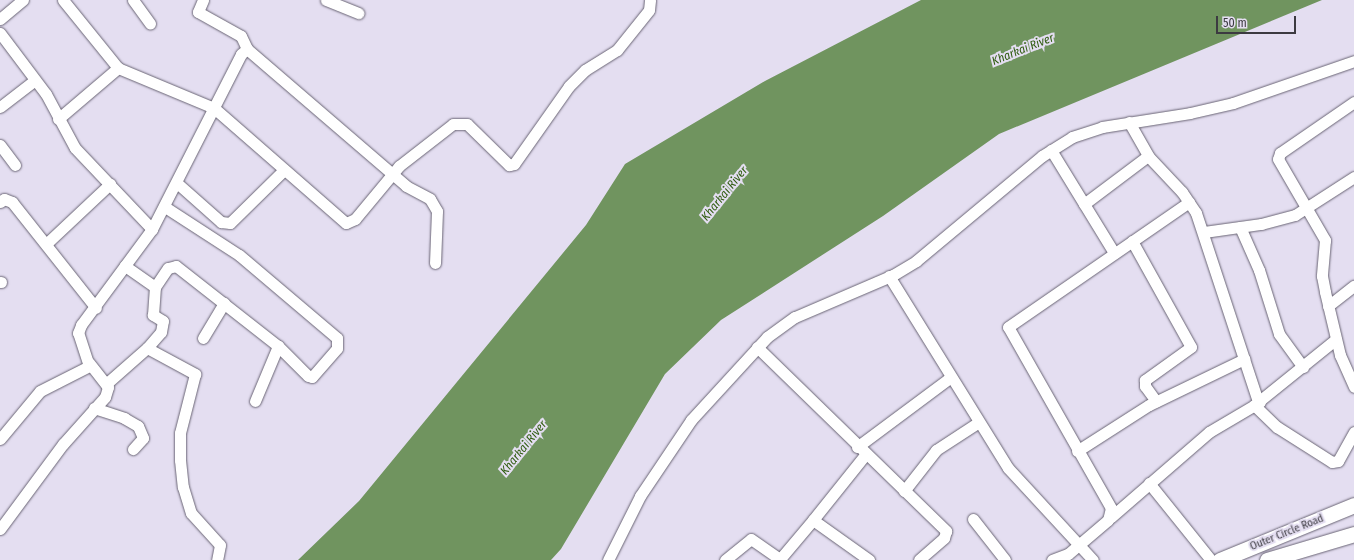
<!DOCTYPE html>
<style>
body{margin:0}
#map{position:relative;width:1354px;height:560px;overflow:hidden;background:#e4def1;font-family:"Fira Sans Condensed",sans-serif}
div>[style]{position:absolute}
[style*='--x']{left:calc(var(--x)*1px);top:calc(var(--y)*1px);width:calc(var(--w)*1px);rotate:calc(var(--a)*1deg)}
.water>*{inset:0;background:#70945f}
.roads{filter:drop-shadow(0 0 1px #696474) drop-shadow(0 0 1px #696474)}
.minor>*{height:11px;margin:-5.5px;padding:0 5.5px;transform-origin:5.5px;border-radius:5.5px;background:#fff}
.major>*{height:15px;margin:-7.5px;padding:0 7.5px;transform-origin:7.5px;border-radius:7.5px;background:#fff}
span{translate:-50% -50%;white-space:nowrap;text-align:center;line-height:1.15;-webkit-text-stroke:4px #e4def1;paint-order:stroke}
.street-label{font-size:11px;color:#3c3a41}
.water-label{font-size:12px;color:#2f5c0f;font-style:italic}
.scale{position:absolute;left:1216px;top:16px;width:80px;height:18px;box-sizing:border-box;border:2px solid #3c3a41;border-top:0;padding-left:5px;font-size:12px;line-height:14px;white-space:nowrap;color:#3c3a41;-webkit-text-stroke:3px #e4def1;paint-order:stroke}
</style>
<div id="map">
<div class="water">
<i style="clip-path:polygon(921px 0,1322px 0,999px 134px,883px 216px,721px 320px,665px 374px,561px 549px,551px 560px,298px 560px,359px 501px,586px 225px,625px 164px,765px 81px)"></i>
</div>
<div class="roads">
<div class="minor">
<i style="--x:63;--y:0;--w:87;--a:51"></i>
<i style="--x:118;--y:68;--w:104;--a:22.6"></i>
<i style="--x:214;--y:108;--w:175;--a:41.1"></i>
<i style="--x:346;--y:223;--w:10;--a:-24"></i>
<i style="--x:355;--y:219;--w:69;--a:-50.3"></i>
<i style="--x:399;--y:166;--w:68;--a:-37.9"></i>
<i style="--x:453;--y:124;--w:14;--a:0"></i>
<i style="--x:467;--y:124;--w:59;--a:44.3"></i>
<i style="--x:509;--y:165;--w:5;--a:-11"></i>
<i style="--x:514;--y:164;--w:95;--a:-54.8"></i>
<i style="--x:569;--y:86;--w:23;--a:-45"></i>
<i style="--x:585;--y:70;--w:38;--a:-32"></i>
<i style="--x:617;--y:50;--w:51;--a:-51.3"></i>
<i style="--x:649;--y:10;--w:10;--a:-84"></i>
<i style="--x:133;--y:0;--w:29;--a:54"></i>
<i style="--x:203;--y:0;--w:13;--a:113"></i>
<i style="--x:198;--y:12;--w:49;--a:29.2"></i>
<i style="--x:241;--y:36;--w:14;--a:65"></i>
<i style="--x:326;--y:0;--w:35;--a:22"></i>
<i style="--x:0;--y:19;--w:30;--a:-40"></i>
<i style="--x:0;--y:33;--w:76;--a:53"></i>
<i style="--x:46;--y:94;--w:61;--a:61.8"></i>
<i style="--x:75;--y:148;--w:112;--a:46.5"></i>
<i style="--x:1354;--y:102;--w:90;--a:145.4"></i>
<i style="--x:1280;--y:153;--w:6;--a:108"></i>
<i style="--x:1278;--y:159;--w:94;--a:59.9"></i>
<i style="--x:1325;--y:240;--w:36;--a:95"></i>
<i style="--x:1322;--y:276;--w:16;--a:79"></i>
<i style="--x:1325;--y:292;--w:65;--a:76.6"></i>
<i style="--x:1340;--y:355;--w:35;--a:66"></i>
<i style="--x:0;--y:107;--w:44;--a:-37.6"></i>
<i style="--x:58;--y:119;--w:79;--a:-40.4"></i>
<i style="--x:1129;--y:122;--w:40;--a:60.3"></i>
<i style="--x:1149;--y:157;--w:48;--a:46.7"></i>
<i style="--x:1182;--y:192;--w:25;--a:56"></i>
<i style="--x:1196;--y:213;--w:199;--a:71.8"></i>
<i style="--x:1258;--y:402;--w:100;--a:-38.9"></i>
<i style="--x:0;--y:145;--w:25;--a:53"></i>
<i style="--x:1051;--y:150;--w:121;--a:58.5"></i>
<i style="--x:177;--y:183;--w:59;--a:41.6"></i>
<i style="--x:221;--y:222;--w:9;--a:6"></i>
<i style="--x:230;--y:223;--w:76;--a:-44.5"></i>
<i style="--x:0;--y:202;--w:5;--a:-37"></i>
<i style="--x:4;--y:199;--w:9;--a:21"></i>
<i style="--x:12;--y:202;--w:135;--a:51.6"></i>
<i style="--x:1084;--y:204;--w:80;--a:-36.9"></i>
<i style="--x:1240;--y:227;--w:47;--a:66.2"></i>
<i style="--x:1259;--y:270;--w:67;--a:72.6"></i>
<i style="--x:1279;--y:334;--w:41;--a:54"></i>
<i style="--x:1204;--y:232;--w:58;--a:-8"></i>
<i style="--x:1261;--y:224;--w:35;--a:-15"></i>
<i style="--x:1295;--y:215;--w:70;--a:-32.8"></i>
<i style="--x:1132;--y:241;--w:121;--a:60.9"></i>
<i style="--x:1191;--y:347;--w:57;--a:144.3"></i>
<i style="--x:1145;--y:380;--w:6;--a:90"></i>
<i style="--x:1145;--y:386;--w:19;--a:54"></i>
<i style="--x:46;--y:244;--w:88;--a:-43.2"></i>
<i style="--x:889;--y:276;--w:226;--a:58.2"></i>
<i style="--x:1008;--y:468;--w:125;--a:47.3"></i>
<i style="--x:0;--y:282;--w:1;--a:0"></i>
<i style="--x:155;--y:287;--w:23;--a:-56"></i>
<i style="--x:168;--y:268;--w:8;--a:-14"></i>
<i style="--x:176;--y:266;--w:130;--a:38.1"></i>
<i style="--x:278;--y:346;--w:42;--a:45"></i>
<i style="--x:308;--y:376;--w:4;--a:14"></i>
<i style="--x:312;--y:377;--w:38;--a:-49"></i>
<i style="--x:337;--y:348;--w:10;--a:-90"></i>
<i style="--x:337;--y:338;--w:128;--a:-139.7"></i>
<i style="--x:239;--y:255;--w:88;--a:-147"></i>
<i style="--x:1328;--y:306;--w:33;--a:-38"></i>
<i style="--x:203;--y:338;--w:41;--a:-59"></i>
<i style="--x:757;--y:347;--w:264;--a:44.2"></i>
<i style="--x:946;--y:531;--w:7;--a:106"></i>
<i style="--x:944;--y:538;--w:33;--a:139"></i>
<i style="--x:147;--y:348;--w:55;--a:28.4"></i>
<i style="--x:195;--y:374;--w:61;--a:104.3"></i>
<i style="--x:180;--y:433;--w:27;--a:90"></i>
<i style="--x:180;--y:460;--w:27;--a:84"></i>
<i style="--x:183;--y:487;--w:27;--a:73"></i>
<i style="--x:191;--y:513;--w:43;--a:47.8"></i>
<i style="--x:220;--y:545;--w:15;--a:101"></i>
<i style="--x:106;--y:384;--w:55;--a:-41.3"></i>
<i style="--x:147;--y:348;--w:21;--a:-49"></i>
<i style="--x:161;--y:332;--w:11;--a:-80"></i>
<i style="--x:163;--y:321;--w:12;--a:-149"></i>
<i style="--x:153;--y:315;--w:28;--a:-86"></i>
<i style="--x:155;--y:287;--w:37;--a:-145"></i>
<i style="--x:255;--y:401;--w:60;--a:-67.3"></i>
<i style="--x:1254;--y:405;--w:32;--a:44"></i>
<i style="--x:1277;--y:427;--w:65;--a:32.5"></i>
<i style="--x:1332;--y:462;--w:6;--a:-9"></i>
<i style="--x:1338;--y:461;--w:33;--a:-61"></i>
<i style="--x:94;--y:408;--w:32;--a:18"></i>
<i style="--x:124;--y:418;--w:16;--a:30"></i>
<i style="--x:138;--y:426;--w:13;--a:67"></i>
<i style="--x:143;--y:438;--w:15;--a:132"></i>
<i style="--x:0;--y:439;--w:62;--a:-50.2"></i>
<i style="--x:40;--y:391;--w:55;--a:-27"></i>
<i style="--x:89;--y:366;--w:35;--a:-108"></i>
<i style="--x:78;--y:333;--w:9;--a:-69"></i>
<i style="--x:81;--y:325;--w:119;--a:-53.5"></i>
<i style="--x:152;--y:229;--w:196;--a:-63"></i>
<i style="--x:241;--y:54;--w:8;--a:-40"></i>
<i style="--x:247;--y:49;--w:210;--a:40.7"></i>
<i style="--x:406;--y:186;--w:27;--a:28"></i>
<i style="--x:430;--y:199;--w:14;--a:60"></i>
<i style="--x:437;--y:211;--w:52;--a:92.2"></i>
<i style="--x:857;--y:447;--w:117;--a:-36.7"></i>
<i style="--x:1077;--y:451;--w:85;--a:-32.6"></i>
<i style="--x:1149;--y:405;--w:106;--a:-25.8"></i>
<i style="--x:865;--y:455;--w:83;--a:128.7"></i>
<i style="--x:813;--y:520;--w:69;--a:35.5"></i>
<i style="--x:1149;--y:483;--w:99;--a:51.2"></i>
<i style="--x:904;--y:491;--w:52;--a:-52"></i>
<i style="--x:936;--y:450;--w:51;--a:-33.1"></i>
<i style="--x:1111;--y:517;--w:130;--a:-40.9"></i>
<i style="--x:1209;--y:432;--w:59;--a:-30.5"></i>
<i style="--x:973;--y:519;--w:52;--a:52"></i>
<i style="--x:0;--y:529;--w:106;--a:-53.5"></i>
<i style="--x:63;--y:444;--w:63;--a:-48.2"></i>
<i style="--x:105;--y:397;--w:10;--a:-73"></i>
<i style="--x:108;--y:387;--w:31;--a:-128"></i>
<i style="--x:608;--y:560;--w:72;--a:-63.4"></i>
<i style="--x:640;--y:496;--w:92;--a:-56.1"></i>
<i style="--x:691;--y:420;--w:113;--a:-47.5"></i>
<i style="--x:767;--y:337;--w:34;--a:-36"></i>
<i style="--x:795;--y:317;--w:107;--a:-23.2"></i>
<i style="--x:893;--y:275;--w:27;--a:-31"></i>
<i style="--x:916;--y:261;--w:164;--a:-39.8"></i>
<i style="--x:1042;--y:156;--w:36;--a:-32"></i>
<i style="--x:1072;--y:137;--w:32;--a:-18"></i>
<i style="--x:1102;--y:127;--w:89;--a:-9"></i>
<i style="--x:1190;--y:113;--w:44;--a:-13.1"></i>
<i style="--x:1233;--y:103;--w:128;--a:-19.1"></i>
<i style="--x:725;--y:560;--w:33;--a:-39"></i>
<i style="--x:751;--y:539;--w:35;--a:35"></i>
<i style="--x:780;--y:559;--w:51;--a:-49.8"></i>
<i style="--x:1052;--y:560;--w:17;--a:-21"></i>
<i style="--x:1068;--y:554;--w:52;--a:-40.4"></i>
<i style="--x:1108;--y:520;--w:12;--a:-76"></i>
<i style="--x:1111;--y:508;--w:208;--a:-119.6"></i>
<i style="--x:1008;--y:327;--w:220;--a:-34.6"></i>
</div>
<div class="major">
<i style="--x:1220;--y:560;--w:145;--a:-22.3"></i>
<i style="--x:1267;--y:560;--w:91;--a:-16.6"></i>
</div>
</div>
<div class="street-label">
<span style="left:1287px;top:533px;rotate:-22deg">Outer Circle Road</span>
</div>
<div class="water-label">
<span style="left:1023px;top:50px;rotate:-22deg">Kharkai River</span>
<span style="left:725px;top:194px;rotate:-51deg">Kharkai River</span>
<span style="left:524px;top:448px;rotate:-51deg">Kharkai River</span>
</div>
<div class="scale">50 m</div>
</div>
